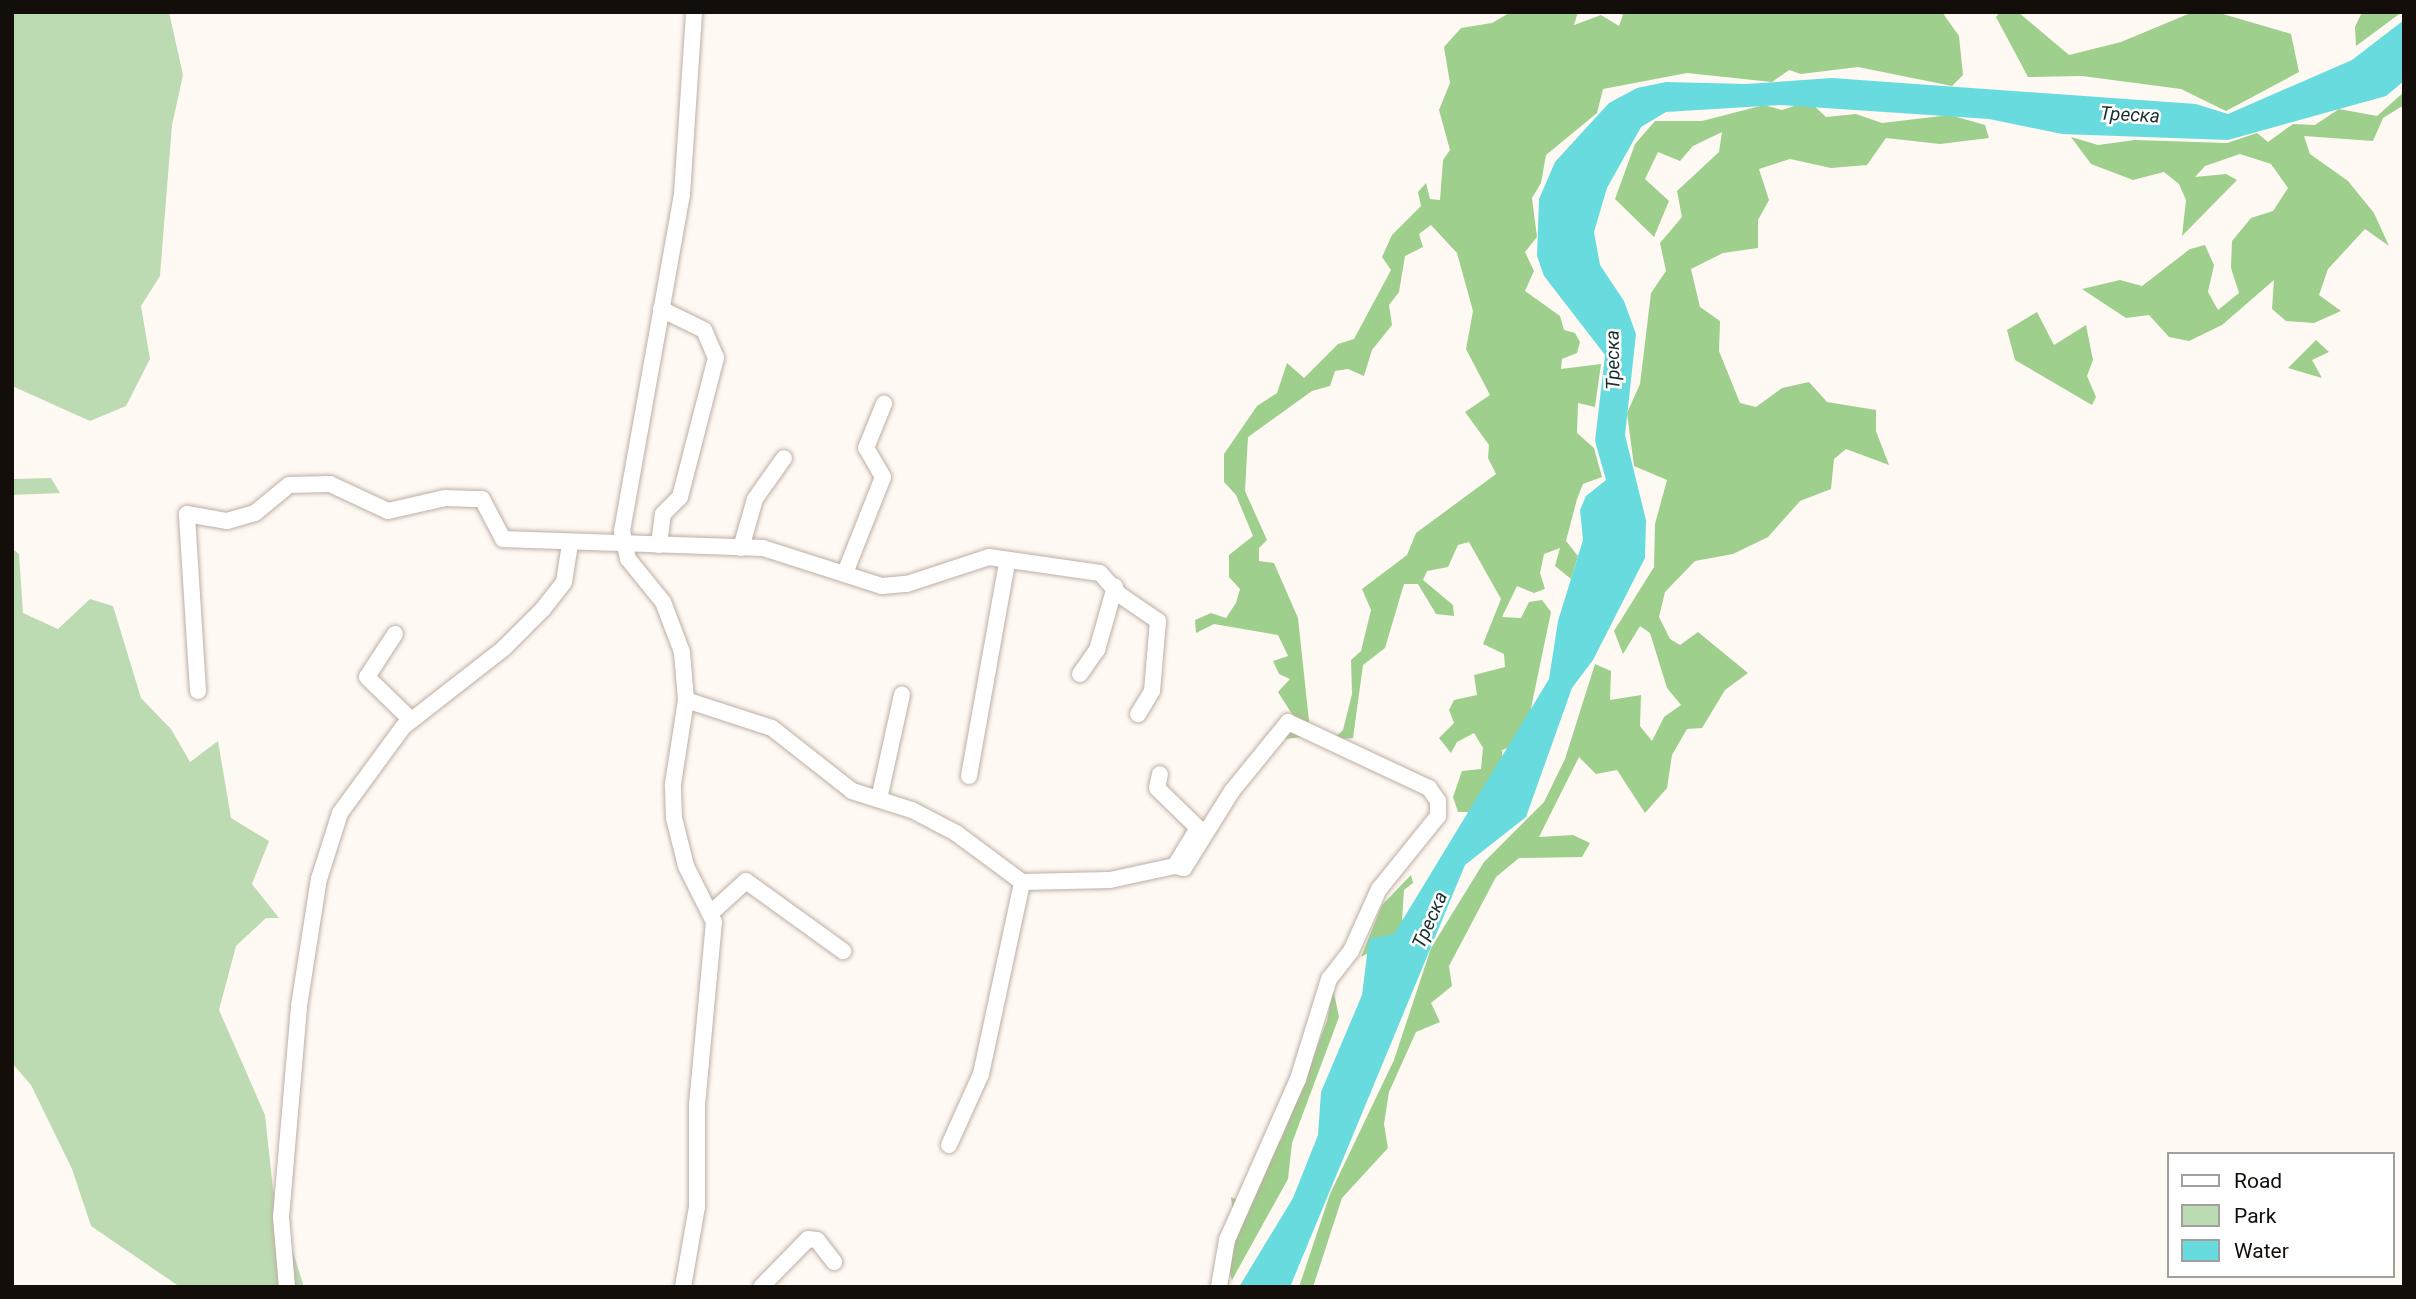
<!DOCTYPE html>
<meta charset="utf-8">
<style>
body{margin:0}
#map{position:relative;width:2416px;height:1299px;overflow:hidden;background:#fff9f4;font-family:Roboto,sans-serif}
div>[style]{position:absolute}
[style*='--x']{left:calc(var(--x)*1px);top:calc(var(--y)*1px);width:calc(var(--w)*1px);rotate:calc(var(--a)*1deg)}
.green>*{inset:0;background:#bddbb2}
.forest>*{inset:0;background:#9ecf8c}
.water>*{inset:0;background:#68dbdf}
.roads{filter:drop-shadow(0 0 2px #bdafa3) drop-shadow(0 0 2px #bdafa3)}
.street>*{height:16px;margin:-8px;padding:0 8px;transform-origin:8px;border-radius:8px;background:#fff}
span{translate:-50% -50%;white-space:nowrap;text-align:center;line-height:1.15;-webkit-text-stroke:5px #fff;paint-order:stroke}
.water-label{font-size:19px;color:#192e2f;font-style:italic}
.frame{position:absolute;inset:0;border:14px solid #130e0a;pointer-events:none}
.legend{position:absolute;left:2167px;top:1152px;width:228px;height:126px;box-sizing:border-box;background:#fff;border:2px solid #a19f9d;margin:0;padding:9px 12px;list-style:none;font-size:21px;color:#130e0a}
.legend li{display:flex;align-items:center;gap:14px;height:35px}
.legend b{width:35px;border:2px solid #a19f9d}
</style>
<div id="map">
<div class="green">
<i style="clip-path:polygon(12px 12px,169px 12px,183px 75px,172px 125px,160px 276px,141px 306px,150px 359px,126px 406px,90px 421px,12px 386px)"></i>
<i style="clip-path:polygon(51px 478px,60px 493px,12px 495px,12px 479px)"></i>
<i style="clip-path:polygon(12px 548px,19px 554px,23px 613px,58px 629px,90px 599px,113px 606px,141px 698px,171px 729px,190px 762px,218px 741px,231px 818px,269px 841px,252px 884px,279px 918px,266px 918px,236px 946px,219px 1010px,265px 1115px,273px 1189px,304px 1287px,180px 1287px,91px 1226px,72px 1169px,31px 1085px,12px 1063px)"></i>
</div>
<div class="forest">
<i style="clip-path:polygon(1511px 12px,1578px 12px,1574px 25px,1601px 15px,1619px 26px,1623px 15px,1617px 12px,1942px 12px,1959px 36px,1963px 75px,1952px 86px,1858px 67px,1801px 74px,1789px 70px,1772px 82px,1687px 73px,1603px 89px,1597px 113px,1546px 155px,1541px 183px,1532px 198px,1537px 237px,1525px 252px,1534px 271px,1525px 291px,1560px 316px,1564px 330px,1575px 333px,1580px 342px,1577px 353px,1562px 359px,1561px 369px,1601px 364px,1595px 407px,1578px 403px,1577px 433px,1594px 448px,1602px 477px,1583px 484px,1577px 499px,1566px 541px,1578px 556px,1571px 579px,1555px 566px,1560px 548px,1544px 554px,1540px 573px,1545px 589px,1534px 593px,1517px 586px,1502px 617px,1521px 618px,1529px 602px,1542px 600px,1551px 612px,1524px 742px,1502px 750px,1503px 778px,1480px 812px,1458px 812px,1453px 797px,1462px 771px,1481px 769px,1483px 748px,1474px 733px,1457px 742px,1451px 753px,1439px 738px,1454px 723px,1449px 710px,1454px 700px,1477px 695px,1474px 675px,1505px 667px,1504px 654px,1483px 644px,1501px 599px,1469px 542px,1458px 545px,1448px 567px,1427px 571px,1423px 580px,1453px 605px,1454px 616px,1436px 614px,1418px 584px,1404px 584px,1385px 648px,1363px 665px,1353px 738px,1332px 740px,1343px 730px,1352px 694px,1351px 660px,1361px 651px,1371px 610px,1362px 589px,1407px 555px,1416px 533px,1496px 474px,1488px 458px,1489px 445px,1465px 412px,1490px 395px,1466px 349px,1473px 311px,1457px 253px,1431px 225px,1419px 234px,1423px 247px,1405px 256px,1399px 292px,1389px 305px,1392px 325px,1372px 350px,1364px 376px,1348px 369px,1335px 371px,1330px 386px,1312px 391px,1248px 437px,1245px 491px,1267px 540px,1259px 548px,1259px 561px,1274px 563px,1298px 618px,1309px 721px,1301px 737px,1286px 739px,1276px 731px,1297px 722px,1278px 692px,1290px 679px,1279px 674px,1273px 661px,1288px 656px,1278px 635px,1214px 624px,1196px 633px,1195px 620px,1211px 613px,1226px 618px,1236px 603px,1240px 589px,1229px 577px,1229px 555px,1253px 536px,1236px 495px,1224px 482px,1224px 454px,1257px 406px,1277px 393px,1287px 363px,1304px 378px,1338px 344px,1354px 339px,1391px 270px,1382px 257px,1392px 235px,1421px 206px,1418px 192px,1426px 183px,1430px 199px,1440px 200px,1443px 160px,1450px 150px,1439px 110px,1450px 83px,1444px 47px,1461px 28px,1492px 23px)"></i>
<i style="clip-path:polygon(2000px 12px,2018px 12px,2069px 55px,2121px 42px,2193px 12px,2216px 12px,2291px 34px,2299px 72px,2226px 111px,2181px 89px,2082px 76px,2028px 77px,1996px 17px)"></i>
<i style="clip-path:polygon(2362px 12px,2402px 12px,2356px 46px,2355px 27px)"></i>
<i style="clip-path:polygon(2404px 92px,2404px 105px,2383px 118px,2373px 141px,2304px 136px,2310px 154px,2348px 181px,2374px 213px,2389px 246px,2365px 229px,2328px 269px,2319px 295px,2341px 311px,2314px 323px,2286px 321px,2272px 309px,2274px 280px,2222px 325px,2189px 341px,2169px 337px,2149px 315px,2126px 318px,2082px 289px,2120px 280px,2142px 286px,2190px 249px,2205px 245px,2214px 265px,2208px 292px,2218px 310px,2239px 293px,2231px 268px,2232px 241px,2251px 218px,2273px 211px,2288px 188px,2271px 164px,2240px 154px,2205px 166px,2195px 177px,2226px 174px,2237px 180px,2182px 236px,2186px 200px,2179px 184px,2164px 172px,2133px 180px,2091px 164px,2071px 137px,2098px 145px,2135px 140px,2227px 143px,2257px 133px,2268px 142px,2293px 124px,2315px 125px,2339px 109px,2377px 116px)"></i>
<i style="clip-path:polygon(1809px 101px,1826px 117px,1856px 114px,1882px 123px,1950px 115px,1985px 125px,1989px 138px,1940px 144px,1886px 138px,1867px 165px,1831px 168px,1790px 159px,1759px 169px,1769px 200px,1758px 220px,1758px 248px,1723px 253px,1691px 269px,1700px 307px,1720px 321px,1719px 351px,1740px 403px,1756px 407px,1782px 388px,1809px 382px,1827px 402px,1876px 410px,1876px 431px,1889px 465px,1846px 449px,1834px 459px,1831px 489px,1800px 501px,1768px 537px,1733px 554px,1695px 561px,1665px 592px,1659px 617px,1670px 639px,1680px 645px,1698px 632px,1748px 673px,1725px 690px,1702px 728px,1687px 729px,1672px 755px,1667px 788px,1645px 813px,1617px 770px,1596px 774px,1579px 757px,1539px 837px,1573px 835px,1590px 843px,1582px 857px,1519px 858px,1496px 877px,1449px 966px,1452px 986px,1431px 1003px,1440px 1022px,1416px 1032px,1389px 1092px,1384px 1124px,1388px 1148px,1342px 1198px,1313px 1287px,1299px 1287px,1330px 1194px,1394px 1060px,1431px 948px,1484px 862px,1544px 802px,1565px 759px,1595px 664px,1611px 671px,1610px 700px,1641px 695px,1640px 726px,1652px 741px,1664px 717px,1681px 705px,1667px 688px,1650px 633px,1640px 626px,1623px 654px,1614px 631px,1654px 567px,1655px 524px,1667px 480px,1634px 466px,1627px 413px,1640px 384px,1651px 293px,1666px 271px,1660px 243px,1682px 217px,1677px 191px,1719px 152px,1722px 132px,1693px 146px,1680px 161px,1658px 152px,1645px 179px,1669px 201px,1654px 237px,1615px 199px,1635px 144px,1655px 121px,1702px 121px,1764px 105px,1782px 110px)"></i>
<i style="clip-path:polygon(2037px 312px,2054px 345px,2086px 325px,2093px 360px,2087px 376px,2096px 397px,2092px 405px,2015px 360px,2007px 330px)"></i>
<i style="clip-path:polygon(2316px 340px,2329px 352px,2312px 360px,2322px 378px,2288px 368px)"></i>
<i style="clip-path:polygon(1411px 875px,1413px 883px,1404px 890px,1401px 935px,1361px 957px,1382px 905px)"></i>
<i style="clip-path:polygon(1333px 988px,1339px 1017px,1292px 1143px,1288px 1179px,1232px 1280px,1227px 1263px,1234px 1221px,1231px 1197px,1246px 1204px,1264px 1153px,1281px 1140px,1327px 1021px)"></i>
</div>
<div class="water">
<i style="clip-path:polygon(2404px 20px,2404px 81px,2386px 96px,2228px 140px,2062px 134px,1989px 119px,1780px 105px,1666px 112px,1641px 127px,1607px 188px,1594px 232px,1600px 265px,1624px 301px,1636px 334px,1625px 435px,1646px 520px,1645px 558px,1593px 660px,1572px 688px,1526px 817px,1465px 865px,1290px 1287px,1239px 1287px,1293px 1198px,1318px 1135px,1321px 1092px,1362px 995px,1369px 939px,1394px 934px,1549px 679px,1558px 621px,1583px 540px,1580px 510px,1586px 496px,1606px 480px,1595px 441px,1605px 355px,1544px 276px,1537px 256px,1539px 199px,1555px 162px,1609px 103px,1637px 88px,1666px 82px,1746px 84px,1832px 78px,2196px 104px,2228px 114px,2352px 60px)"></i>
</div>
<div class="roads">
<div class="street">
<i style="--x:659;--y:545;--w:31;--a:-83"></i>
<i style="--x:663;--y:514;--w:24;--a:-45"></i>
<i style="--x:680;--y:497;--w:144;--a:-75.5"></i>
<i style="--x:716;--y:358;--w:30;--a:-113"></i>
<i style="--x:704;--y:330;--w:48;--a:-154"></i>
<i style="--x:741;--y:548;--w:51;--a:-74.1"></i>
<i style="--x:755;--y:499;--w:50;--a:-54.7"></i>
<i style="--x:845;--y:573;--w:103;--a:-68.4"></i>
<i style="--x:883;--y:477;--w:34;--a:-120"></i>
<i style="--x:866;--y:448;--w:48;--a:-67.8"></i>
<i style="--x:395;--y:634;--w:51;--a:123.1"></i>
<i style="--x:367;--y:677;--w:62;--a:44.3"></i>
<i style="--x:1080;--y:674;--w:29;--a:-55"></i>
<i style="--x:1097;--y:650;--w:66;--a:-74.1"></i>
<i style="--x:198;--y:691;--w:177;--a:-93.6"></i>
<i style="--x:187;--y:514;--w:41;--a:9.9"></i>
<i style="--x:227;--y:521;--w:29;--a:-16"></i>
<i style="--x:255;--y:513;--w:44;--a:-39.5"></i>
<i style="--x:289;--y:485;--w:41;--a:-1.4"></i>
<i style="--x:330;--y:484;--w:64;--a:25"></i>
<i style="--x:388;--y:511;--w:58;--a:-12.8"></i>
<i style="--x:445;--y:498;--w:37;--a:2"></i>
<i style="--x:482;--y:499;--w:45;--a:62.3"></i>
<i style="--x:503;--y:539;--w:260;--a:2"></i>
<i style="--x:763;--y:548;--w:125;--a:17.7"></i>
<i style="--x:882;--y:586;--w:25;--a:-5"></i>
<i style="--x:907;--y:584;--w:86;--a:-18.2"></i>
<i style="--x:989;--y:557;--w:112;--a:8.2"></i>
<i style="--x:1100;--y:573;--w:30;--a:48"></i>
<i style="--x:1120;--y:595;--w:46;--a:34.4"></i>
<i style="--x:1158;--y:621;--w:70;--a:94.9"></i>
<i style="--x:1152;--y:691;--w:27;--a:121"></i>
<i style="--x:686;--y:700;--w:90;--a:18"></i>
<i style="--x:772;--y:728;--w:102;--a:38.2"></i>
<i style="--x:852;--y:791;--w:63;--a:17.6"></i>
<i style="--x:912;--y:810;--w:50;--a:27.6"></i>
<i style="--x:956;--y:833;--w:82;--a:36.6"></i>
<i style="--x:1022;--y:882;--w:88;--a:-1.3"></i>
<i style="--x:1110;--y:880;--w:66;--a:-12.2"></i>
<i style="--x:1175;--y:866;--w:44;--a:-58.8"></i>
<i style="--x:1198;--y:828;--w:57;--a:-135.7"></i>
<i style="--x:1157;--y:788;--w:14;--a:-78"></i>
<i style="--x:969;--y:776;--w:217;--a:-79.9"></i>
<i style="--x:879;--y:799;--w:107;--a:-77.6"></i>
<i style="--x:1175;--y:866;--w:9;--a:13"></i>
<i style="--x:1184;--y:868;--w:91;--a:-58.1"></i>
<i style="--x:1232;--y:791;--w:89;--a:-50.9"></i>
<i style="--x:1288;--y:722;--w:156;--a:25.1"></i>
<i style="--x:1429;--y:788;--w:16;--a:55"></i>
<i style="--x:1438;--y:801;--w:15;--a:90"></i>
<i style="--x:1438;--y:816;--w:94;--a:128.9"></i>
<i style="--x:1379;--y:889;--w:68;--a:114.3"></i>
<i style="--x:1351;--y:951;--w:36;--a:128"></i>
<i style="--x:1329;--y:979;--w:105;--a:107.2"></i>
<i style="--x:1298;--y:1079;--w:176;--a:113.8"></i>
<i style="--x:1227;--y:1240;--w:48;--a:99.7"></i>
<i style="--x:712;--y:912;--w:46;--a:-42.4"></i>
<i style="--x:746;--y:881;--w:120;--a:35.8"></i>
<i style="--x:949;--y:1145;--w:78;--a:-65.7"></i>
<i style="--x:981;--y:1074;--w:196;--a:-77.9"></i>
<i style="--x:287;--y:1287;--w:70;--a:-94.9"></i>
<i style="--x:281;--y:1217;--w:212;--a:-85.1"></i>
<i style="--x:299;--y:1006;--w:129;--a:-81.1"></i>
<i style="--x:319;--y:879;--w:69;--a:-72.3"></i>
<i style="--x:340;--y:813;--w:107;--a:-53.8"></i>
<i style="--x:403;--y:727;--w:128;--a:-38"></i>
<i style="--x:504;--y:648;--w:55;--a:-45"></i>
<i style="--x:543;--y:609;--w:34;--a:-52"></i>
<i style="--x:564;--y:582;--w:38;--a:-81"></i>
<i style="--x:683;--y:1287;--w:81;--a:-80.1"></i>
<i style="--x:697;--y:1207;--w:102;--a:-90"></i>
<i style="--x:697;--y:1105;--w:184;--a:-84.7"></i>
<i style="--x:714;--y:922;--w:63;--a:-116.6"></i>
<i style="--x:686;--y:866;--w:49;--a:-104"></i>
<i style="--x:674;--y:818;--w:34;--a:-92"></i>
<i style="--x:673;--y:784;--w:85;--a:-81.2"></i>
<i style="--x:686;--y:700;--w:48;--a:-94.8"></i>
<i style="--x:682;--y:652;--w:53;--a:-110.8"></i>
<i style="--x:663;--y:602;--w:55;--a:-129.1"></i>
<i style="--x:628;--y:559;--w:29;--a:-102"></i>
<i style="--x:622;--y:531;--w:342;--a:-79.9"></i>
<i style="--x:682;--y:194;--w:182;--a:-86.2"></i>
<i style="--x:761;--y:1287;--w:67;--a:-45.6"></i>
<i style="--x:808;--y:1239;--w:9;--a:6"></i>
<i style="--x:817;--y:1240;--w:28;--a:52"></i>
</div>
</div>
<div class="water-label">
<span style="left:2130px;top:115px;rotate:3deg">Треска</span>
<span style="left:1613px;top:360px;rotate:-91deg">Треска</span>
<span style="left:1430px;top:920px;rotate:-66deg">Треска</span>
</div>
<div class="frame"></div>
<ul class="legend">
<li><b style="height:9px;background:#fff"></b>Road</li>
<li><b style="height:19px;background:#bddbb2"></b>Park</li>
<li><b style="height:19px;background:#68dbdf"></b>Water</li>
</ul>
</div>
